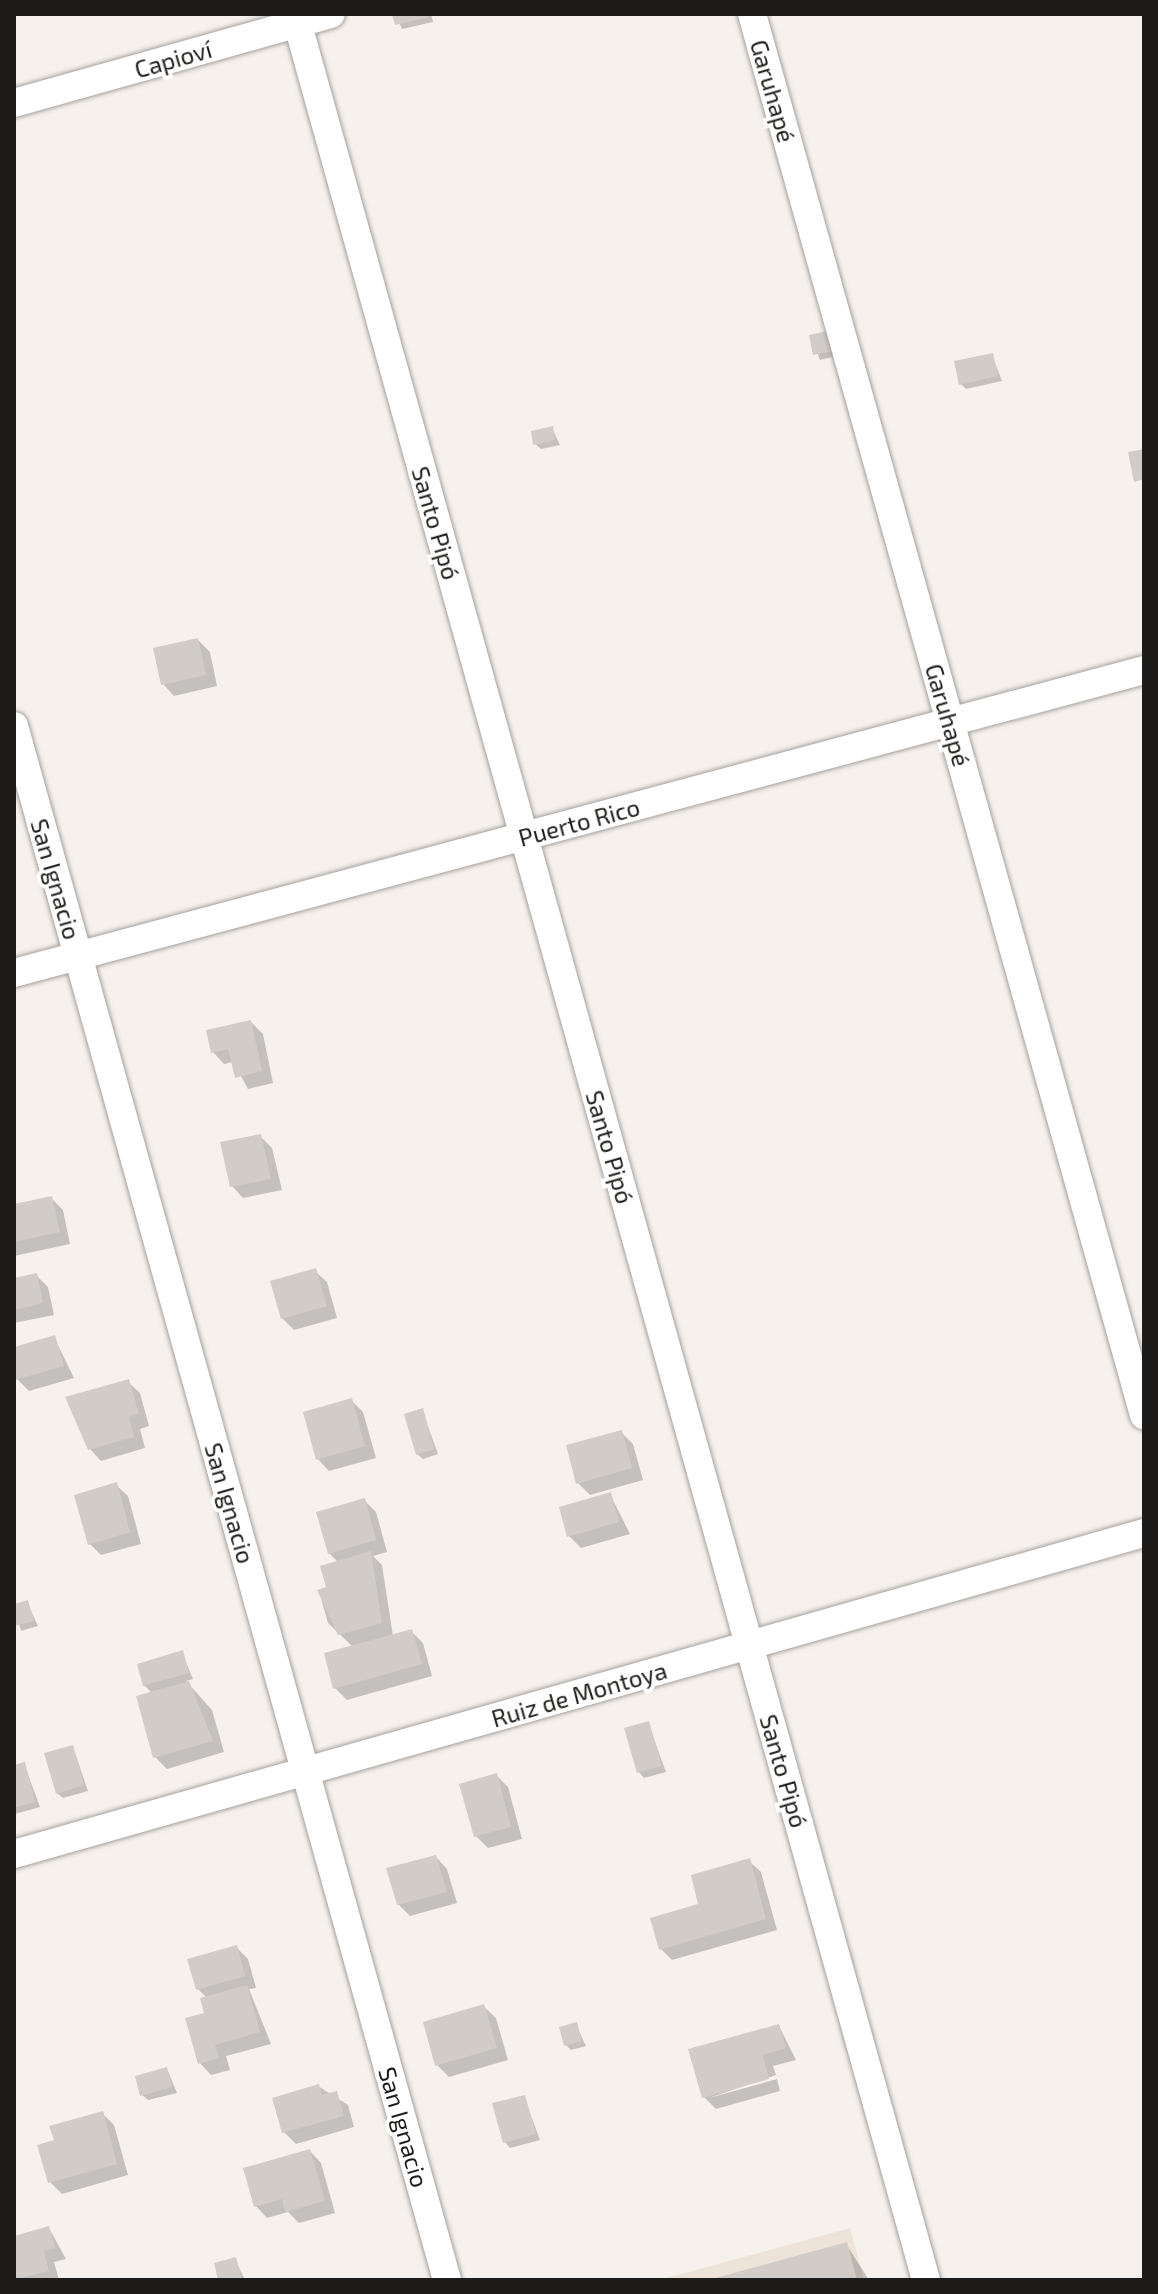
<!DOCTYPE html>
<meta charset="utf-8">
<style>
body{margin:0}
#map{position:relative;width:1158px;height:2294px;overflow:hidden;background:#f6f1ed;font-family:"Exo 2",sans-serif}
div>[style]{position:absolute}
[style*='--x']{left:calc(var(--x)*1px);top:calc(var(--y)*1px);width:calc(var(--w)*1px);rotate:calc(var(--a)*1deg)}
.built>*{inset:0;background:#ede3d9}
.shadow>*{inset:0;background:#0003}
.building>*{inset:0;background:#d1ccc8}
.roads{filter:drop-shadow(0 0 2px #a6a19d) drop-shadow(0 0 2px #a6a19d)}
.minor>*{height:28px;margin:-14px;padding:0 14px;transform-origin:14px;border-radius:14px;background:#fff}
span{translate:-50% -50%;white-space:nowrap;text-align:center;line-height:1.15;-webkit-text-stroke:8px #fff;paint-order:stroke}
.street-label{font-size:24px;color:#1d1c1a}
.frame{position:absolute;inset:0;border:16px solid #1d1c1a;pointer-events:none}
</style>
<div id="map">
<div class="built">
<i style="clip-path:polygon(850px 2228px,864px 2280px,659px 2280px)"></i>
</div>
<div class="shadow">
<i style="clip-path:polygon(395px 14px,431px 14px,433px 22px,402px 29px)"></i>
<i style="clip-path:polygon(811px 336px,841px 355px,820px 360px)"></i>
<i style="clip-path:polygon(992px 355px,1002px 381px,966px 389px,961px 384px)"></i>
<i style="clip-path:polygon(552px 428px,560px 445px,541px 449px,535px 444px)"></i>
<i style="clip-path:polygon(198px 640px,210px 652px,217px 686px,174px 696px,163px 684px)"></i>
<i style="clip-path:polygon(251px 1022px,263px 1034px,273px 1083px,248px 1089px,233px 1062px,224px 1064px,213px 1052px)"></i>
<i style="clip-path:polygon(260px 1136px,272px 1148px,282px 1190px,243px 1198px,232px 1186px)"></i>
<i style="clip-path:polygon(51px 1198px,63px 1210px,70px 1244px,14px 1256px,14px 1206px)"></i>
<i style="clip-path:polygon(315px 1271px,327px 1282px,337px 1318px,294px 1330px,282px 1318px)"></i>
<i style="clip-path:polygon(36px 1275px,48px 1287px,54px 1315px,14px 1323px,14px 1280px)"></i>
<i style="clip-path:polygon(54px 1337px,74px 1378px,29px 1391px,17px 1379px,14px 1349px)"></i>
<i style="clip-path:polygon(128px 1382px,140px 1393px,149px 1426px,140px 1429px,145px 1448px,101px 1461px,90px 1449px)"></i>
<i style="clip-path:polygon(351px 1400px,363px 1412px,376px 1458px,329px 1471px,318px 1459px)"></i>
<i style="clip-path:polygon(422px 1410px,438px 1454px,423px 1459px,417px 1454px)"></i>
<i style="clip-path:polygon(621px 1432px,633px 1444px,643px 1480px,590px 1495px,578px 1483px)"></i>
<i style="clip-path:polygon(116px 1485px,128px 1496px,141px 1544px,101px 1555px,90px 1544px)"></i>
<i style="clip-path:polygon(610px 1494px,630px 1534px,581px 1548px,569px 1536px)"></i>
<i style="clip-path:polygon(364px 1500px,376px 1512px,387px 1552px,373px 1556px,382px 1565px,393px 1636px,411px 1631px,423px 1643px,432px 1676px,347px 1700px,335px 1688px,353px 1647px,328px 1623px,319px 1591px,328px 1588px,338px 1562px,329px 1553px)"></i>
<i style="clip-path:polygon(27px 1602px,38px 1626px,21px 1631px,14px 1606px)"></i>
<i style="clip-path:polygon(182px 1653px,193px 1679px,186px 1681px,212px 1710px,224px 1752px,167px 1769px,155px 1757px,153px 1694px,144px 1685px)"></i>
<i style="clip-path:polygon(648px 1723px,666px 1772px,644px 1778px,639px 1772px)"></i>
<i style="clip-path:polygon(73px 1747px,88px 1791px,63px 1798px,57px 1793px)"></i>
<i style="clip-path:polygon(24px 1764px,40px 1807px,15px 1814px,14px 1767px)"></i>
<i style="clip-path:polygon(496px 1775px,508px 1787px,522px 1839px,488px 1848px,476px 1836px)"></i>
<i style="clip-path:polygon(436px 1857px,447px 1869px,457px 1903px,410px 1916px,398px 1904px)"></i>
<i style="clip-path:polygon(749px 1861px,761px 1872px,777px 1930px,672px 1960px,660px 1948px)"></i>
<i style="clip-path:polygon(236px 1947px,248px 1959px,256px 1988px,249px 1989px,271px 2044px,226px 2056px,230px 2070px,211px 2075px,200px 2063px,207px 1998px,198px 1989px)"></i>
<i style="clip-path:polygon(484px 2007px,496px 2018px,508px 2060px,449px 2077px,437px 2065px)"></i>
<i style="clip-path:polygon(576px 2025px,586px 2046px,571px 2050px,566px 2045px)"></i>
<i style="clip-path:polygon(779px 2026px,796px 2060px,773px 2066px,776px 2075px,709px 2098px,777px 2079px,780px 2091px,716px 2109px,704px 2097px)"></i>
<i style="clip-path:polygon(167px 2069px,177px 2093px,148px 2100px,142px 2095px)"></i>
<i style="clip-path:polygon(318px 2086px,348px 2105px,354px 2127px,296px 2144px,284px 2132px)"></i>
<i style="clip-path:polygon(524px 2097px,540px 2140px,510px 2148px,505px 2142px)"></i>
<i style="clip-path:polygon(102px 2113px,114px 2125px,128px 2175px,62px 2194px,50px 2182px)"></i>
<i style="clip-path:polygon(310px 2151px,321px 2163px,335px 2213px,299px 2223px,288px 2212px,267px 2218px,256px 2206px)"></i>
<i style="clip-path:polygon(49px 2228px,66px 2259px,54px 2262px,59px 2280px,15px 2280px,14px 2238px)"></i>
<i style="clip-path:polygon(846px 2244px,869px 2280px,716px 2280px)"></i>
<i style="clip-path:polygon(235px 2259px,245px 2280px,220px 2280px)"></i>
</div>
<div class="building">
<i style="clip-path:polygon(392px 14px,428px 14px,429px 17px,395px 25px)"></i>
<i style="clip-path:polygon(832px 330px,837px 350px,813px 355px,809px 335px)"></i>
<i style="clip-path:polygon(993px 353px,998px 376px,959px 385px,954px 361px)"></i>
<i style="clip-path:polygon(553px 426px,555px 440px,533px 445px,531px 431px)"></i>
<i style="clip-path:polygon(1144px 449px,1144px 479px,1134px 482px,1128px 452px)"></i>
<i style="clip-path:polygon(198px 638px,206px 675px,161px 685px,153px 648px)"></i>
<i style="clip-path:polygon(251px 1020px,262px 1071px,235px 1078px,228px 1049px,211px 1053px,206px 1030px)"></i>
<i style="clip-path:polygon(261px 1134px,271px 1179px,230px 1187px,220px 1142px)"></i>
<i style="clip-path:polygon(52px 1196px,60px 1232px,14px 1242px,14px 1204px)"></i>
<i style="clip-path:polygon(316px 1268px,327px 1306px,281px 1319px,270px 1281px)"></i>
<i style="clip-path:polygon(37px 1273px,43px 1303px,14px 1310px,14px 1278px)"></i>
<i style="clip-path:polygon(55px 1335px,64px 1366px,15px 1380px,14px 1347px)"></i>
<i style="clip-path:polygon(129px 1379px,139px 1414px,129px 1417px,134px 1437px,88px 1450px,65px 1397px)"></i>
<i style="clip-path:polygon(352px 1398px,365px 1446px,316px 1460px,303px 1412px)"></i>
<i style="clip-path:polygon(423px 1408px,434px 1449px,416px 1455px,404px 1414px)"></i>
<i style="clip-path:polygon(622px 1430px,632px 1468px,576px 1484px,566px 1445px)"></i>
<i style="clip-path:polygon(117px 1482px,130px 1532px,88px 1545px,74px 1495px)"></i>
<i style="clip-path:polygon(611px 1492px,619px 1522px,567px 1537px,559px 1507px)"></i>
<i style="clip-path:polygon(365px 1498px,376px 1540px,328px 1554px,316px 1512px)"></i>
<i style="clip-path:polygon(371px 1551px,382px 1623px,338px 1635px,317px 1590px,326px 1587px,320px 1566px)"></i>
<i style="clip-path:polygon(28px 1600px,34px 1621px,14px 1626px,14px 1604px)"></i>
<i style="clip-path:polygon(412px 1629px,422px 1664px,333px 1689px,324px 1653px)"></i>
<i style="clip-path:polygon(183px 1650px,189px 1673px,143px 1686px,137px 1664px)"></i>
<i style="clip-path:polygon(189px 1681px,213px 1741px,153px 1758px,136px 1696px)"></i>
<i style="clip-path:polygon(649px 1721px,662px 1766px,637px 1773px,624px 1728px)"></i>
<i style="clip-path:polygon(73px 1745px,84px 1785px,56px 1794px,44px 1753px)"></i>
<i style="clip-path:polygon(25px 1762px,35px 1802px,14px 1808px,14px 1765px)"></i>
<i style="clip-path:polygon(497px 1773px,511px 1827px,474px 1837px,459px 1784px)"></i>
<i style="clip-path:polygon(436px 1855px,447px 1892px,397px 1905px,386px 1868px)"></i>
<i style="clip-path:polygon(750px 1858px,766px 1919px,659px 1950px,650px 1918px,698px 1904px,691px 1875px)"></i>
<i style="clip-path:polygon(237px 1945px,245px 1976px,196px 1990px,187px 1959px)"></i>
<i style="clip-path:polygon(247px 1985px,260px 2032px,215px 2045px,219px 2058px,198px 2064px,185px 2018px,204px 2013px,200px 1998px)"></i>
<i style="clip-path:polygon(484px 2004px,497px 2048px,435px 2066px,423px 2022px)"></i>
<i style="clip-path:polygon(577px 2022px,582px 2041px,564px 2046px,559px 2027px)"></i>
<i style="clip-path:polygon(779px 2024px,786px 2048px,763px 2055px,769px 2079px,702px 2098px,688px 2049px)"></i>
<i style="clip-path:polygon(167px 2067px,172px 2087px,140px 2096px,135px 2076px)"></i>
<i style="clip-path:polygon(319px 2084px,322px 2095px,337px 2091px,344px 2116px,282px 2133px,272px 2098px)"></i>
<i style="clip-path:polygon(525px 2095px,536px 2134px,503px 2143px,492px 2103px)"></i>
<i style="clip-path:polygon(103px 2111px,117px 2164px,48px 2183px,37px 2145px,54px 2140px,49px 2126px)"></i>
<i style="clip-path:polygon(310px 2149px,325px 2201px,285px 2212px,282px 2199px,254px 2207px,243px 2168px)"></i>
<i style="clip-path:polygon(49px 2226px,55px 2248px,44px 2251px,49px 2271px,14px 2280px,14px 2236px)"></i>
<i style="clip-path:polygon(847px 2242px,857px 2280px,712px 2280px,712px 2279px)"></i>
<i style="clip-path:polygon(236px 2257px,242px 2280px,218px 2280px,214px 2263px)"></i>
</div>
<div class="roads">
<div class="minor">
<i style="--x:295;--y:14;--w:2352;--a:74.44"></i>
<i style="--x:752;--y:14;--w:1455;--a:74.37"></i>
<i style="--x:14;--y:103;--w:329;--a:-15.7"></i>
<i style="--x:14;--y:726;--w:1613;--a:74.43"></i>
<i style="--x:14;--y:973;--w:1170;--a:-15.01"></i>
<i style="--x:14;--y:1854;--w:1175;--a:-15.86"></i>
</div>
</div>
<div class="street-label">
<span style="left:173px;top:59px;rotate:-16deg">Capioví</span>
<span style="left:773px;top:91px;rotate:74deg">Garuhapé</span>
<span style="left:436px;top:523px;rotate:74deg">Santo Pipó</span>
<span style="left:948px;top:715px;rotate:74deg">Garuhapé</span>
<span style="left:579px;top:822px;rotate:-15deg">Puerto Rico</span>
<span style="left:56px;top:879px;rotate:74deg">San Ignacio</span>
<span style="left:610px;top:1147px;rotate:74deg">Santo Pipó</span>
<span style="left:230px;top:1503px;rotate:74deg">San Ignacio</span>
<span style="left:579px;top:1694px;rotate:-16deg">Ruiz de Montoya</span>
<span style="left:784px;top:1771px;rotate:74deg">Santo Pipó</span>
<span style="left:404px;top:2127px;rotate:74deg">San Ignacio</span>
</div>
<div class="frame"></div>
</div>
